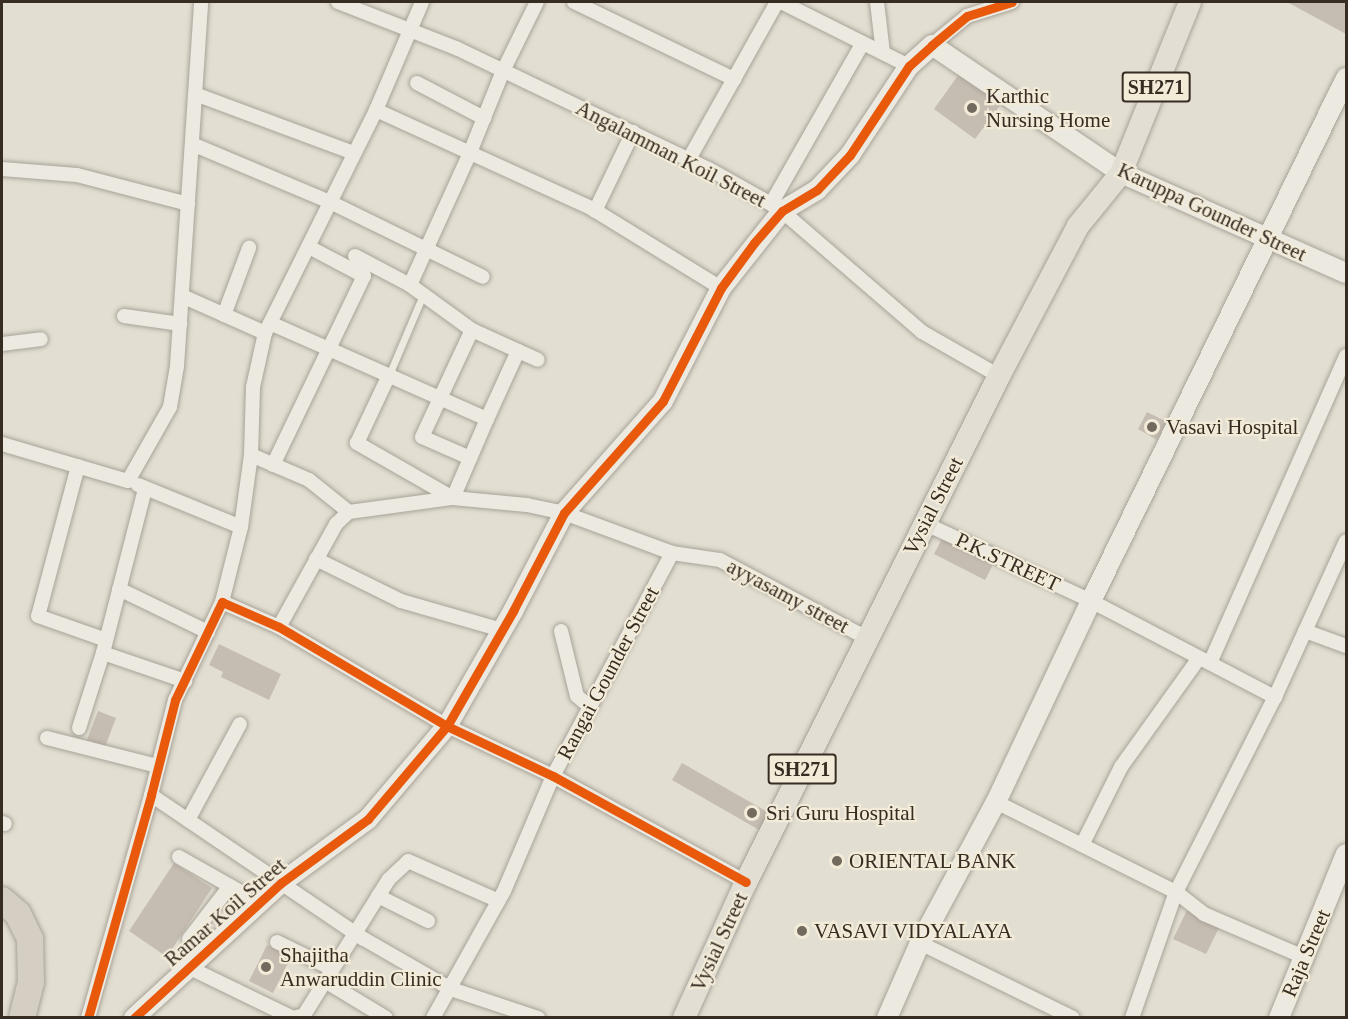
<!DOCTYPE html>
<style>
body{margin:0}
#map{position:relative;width:1348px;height:1019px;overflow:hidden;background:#e2ded1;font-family:Georgia,serif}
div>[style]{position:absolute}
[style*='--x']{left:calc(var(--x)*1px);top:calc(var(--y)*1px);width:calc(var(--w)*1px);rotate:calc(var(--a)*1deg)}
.building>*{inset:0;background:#c6bdb2}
.roads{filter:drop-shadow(0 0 2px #a8a399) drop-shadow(0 0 2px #a8a399)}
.lane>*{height:7px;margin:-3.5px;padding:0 3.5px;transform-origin:3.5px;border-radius:3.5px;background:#ece9e1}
.street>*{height:14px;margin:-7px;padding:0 7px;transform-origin:7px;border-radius:7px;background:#ece9e1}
.secondary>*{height:20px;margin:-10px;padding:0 10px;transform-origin:10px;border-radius:10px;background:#ece9e1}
.primary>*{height:22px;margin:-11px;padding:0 11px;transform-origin:11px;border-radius:11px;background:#e2ded4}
.highway>*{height:26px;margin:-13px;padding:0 13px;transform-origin:13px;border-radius:13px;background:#d5cec2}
.cycleway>*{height:9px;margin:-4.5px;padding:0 4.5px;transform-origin:4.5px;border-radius:4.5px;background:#e8590c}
.dots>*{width:16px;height:16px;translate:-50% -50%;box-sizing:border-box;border:3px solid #f2ebd8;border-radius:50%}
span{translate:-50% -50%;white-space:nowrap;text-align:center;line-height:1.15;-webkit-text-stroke:4.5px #f2ebd8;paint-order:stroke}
.shield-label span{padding:2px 4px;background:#f2ebd8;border:2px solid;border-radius:4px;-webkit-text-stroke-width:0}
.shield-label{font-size:20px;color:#372c22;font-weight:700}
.poi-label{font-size:21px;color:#372c22}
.left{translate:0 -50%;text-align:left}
.street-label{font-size:21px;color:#372c22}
.frame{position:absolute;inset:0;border:3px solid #372c22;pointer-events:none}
</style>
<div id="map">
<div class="building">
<i style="clip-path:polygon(1287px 2px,1346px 2px,1346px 34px)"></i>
<i style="clip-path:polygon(959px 74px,1001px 104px,975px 139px,934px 109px)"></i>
<i style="clip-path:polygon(1147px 412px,1167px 422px,1157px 440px,1138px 429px)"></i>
<i style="clip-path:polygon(944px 535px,995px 561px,985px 580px,934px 554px)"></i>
<i style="clip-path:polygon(219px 644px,281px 674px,269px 700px,221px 677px,223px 672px,209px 665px)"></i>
<i style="clip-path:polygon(98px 711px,116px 718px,105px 747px,87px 740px)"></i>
<i style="clip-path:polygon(682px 763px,771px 814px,761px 831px,672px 780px)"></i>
<i style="clip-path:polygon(174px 863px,212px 888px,167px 957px,129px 931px)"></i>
<i style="clip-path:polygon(1187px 910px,1220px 926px,1206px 954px,1173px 939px)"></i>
<i style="clip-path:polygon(267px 945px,291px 957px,273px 993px,249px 981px)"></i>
</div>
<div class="roads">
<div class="lane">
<i style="--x:389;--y:375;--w:87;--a:-67"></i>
</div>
<div class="street">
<i style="--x:338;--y:2;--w:127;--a:21.3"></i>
<i style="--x:456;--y:48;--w:280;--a:25.6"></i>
<i style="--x:709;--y:169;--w:71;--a:29.4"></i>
<i style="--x:771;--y:204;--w:13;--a:32"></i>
<i style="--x:782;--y:211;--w:185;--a:40.8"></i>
<i style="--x:922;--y:332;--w:89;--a:29.7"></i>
<i style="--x:574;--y:2;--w:178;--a:25.7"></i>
<i style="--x:781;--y:2;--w:143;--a:26.6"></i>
<i style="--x:877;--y:2;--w:51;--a:83.3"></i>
<i style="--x:932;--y:45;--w:45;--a:-39.6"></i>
<i style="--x:967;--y:16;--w:47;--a:-17.3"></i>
<i style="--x:417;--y:83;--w:76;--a:27.6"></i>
<i style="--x:195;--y:94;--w:170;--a:20.4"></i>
<i style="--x:376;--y:110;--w:236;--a:24.5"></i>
<i style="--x:591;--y:208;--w:153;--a:31.6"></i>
<i style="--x:192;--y:144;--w:150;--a:22.8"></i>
<i style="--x:330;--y:202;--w:170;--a:26.1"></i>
<i style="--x:689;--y:159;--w:180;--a:-60.7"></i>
<i style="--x:2;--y:169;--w:75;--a:4.6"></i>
<i style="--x:77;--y:175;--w:115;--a:14.6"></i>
<i style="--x:771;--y:204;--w:185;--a:-60.3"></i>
<i style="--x:595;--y:211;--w:88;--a:-64.3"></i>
<i style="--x:355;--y:256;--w:62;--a:27.8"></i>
<i style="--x:410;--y:285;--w:77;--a:36"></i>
<i style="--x:472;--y:330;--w:72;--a:24.4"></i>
<i style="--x:410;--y:285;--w:143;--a:-65.6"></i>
<i style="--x:469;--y:155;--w:91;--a:-68"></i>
<i style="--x:503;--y:71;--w:77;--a:-63.8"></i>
<i style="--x:182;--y:296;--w:91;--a:24"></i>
<i style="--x:224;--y:315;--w:72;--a:-69.5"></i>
<i style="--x:124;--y:316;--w:57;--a:8.1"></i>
<i style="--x:270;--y:323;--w:64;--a:23.8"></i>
<i style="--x:329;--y:349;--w:173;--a:23.9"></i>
<i style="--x:487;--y:419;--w:86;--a:113.3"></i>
<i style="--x:453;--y:498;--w:111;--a:-150.2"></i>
<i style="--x:357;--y:443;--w:75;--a:-64.8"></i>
<i style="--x:2;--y:344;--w:39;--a:-7"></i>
<i style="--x:487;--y:419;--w:75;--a:-65.5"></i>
<i style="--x:2;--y:444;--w:131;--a:16.4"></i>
<i style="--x:128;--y:481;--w:85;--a:-60.4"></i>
<i style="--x:170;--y:407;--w:42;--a:-80.3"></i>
<i style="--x:177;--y:366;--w:365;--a:-86.2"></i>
<i style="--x:251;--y:455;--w:63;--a:23.3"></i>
<i style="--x:309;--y:480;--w:51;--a:38.7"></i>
<i style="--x:470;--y:458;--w:52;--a:-156.4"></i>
<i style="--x:422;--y:437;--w:118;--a:-65"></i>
<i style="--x:273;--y:465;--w:210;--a:-64.3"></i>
<i style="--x:364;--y:276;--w:62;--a:-152.2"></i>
<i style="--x:78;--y:466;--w:155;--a:104.9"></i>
<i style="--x:38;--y:616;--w:72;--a:19.4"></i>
<i style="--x:138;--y:485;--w:111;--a:22.2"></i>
<i style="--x:145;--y:489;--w:169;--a:104.4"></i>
<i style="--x:103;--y:653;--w:87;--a:18.9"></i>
<i style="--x:924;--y:523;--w:184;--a:25"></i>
<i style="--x:1091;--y:601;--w:208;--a:27.6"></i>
<i style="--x:316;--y:559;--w:95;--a:26.3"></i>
<i style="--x:401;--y:601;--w:105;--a:16"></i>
<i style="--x:119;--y:589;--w:99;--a:25.8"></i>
<i style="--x:222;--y:602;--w:77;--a:-75.8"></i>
<i style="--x:241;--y:527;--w:73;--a:-82.1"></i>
<i style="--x:251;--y:455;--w:68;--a:-88.3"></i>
<i style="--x:253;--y:387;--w:55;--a:-77.5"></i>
<i style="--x:265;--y:333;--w:249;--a:-63.5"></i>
<i style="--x:376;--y:110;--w:117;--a:-66.9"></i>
<i style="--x:279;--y:627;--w:118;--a:-61"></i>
<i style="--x:336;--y:524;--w:18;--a:-43"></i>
<i style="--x:349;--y:512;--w:105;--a:-7.7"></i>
<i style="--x:453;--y:498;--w:74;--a:5.4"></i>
<i style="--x:527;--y:505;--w:38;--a:12"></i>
<i style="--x:564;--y:513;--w:115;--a:20.3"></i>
<i style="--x:672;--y:553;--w:49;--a:8.3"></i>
<i style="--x:720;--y:560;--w:166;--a:28"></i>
<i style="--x:561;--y:631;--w:67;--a:76.2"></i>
<i style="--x:577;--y:696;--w:17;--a:40"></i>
<i style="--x:1305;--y:631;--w:44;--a:20.1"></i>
<i style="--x:1210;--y:663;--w:336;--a:-66.1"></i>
<i style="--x:79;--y:728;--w:79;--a:-72.3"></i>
<i style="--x:47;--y:738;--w:114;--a:14.2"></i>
<i style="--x:151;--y:795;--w:257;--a:34.1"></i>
<i style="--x:364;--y:939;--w:100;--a:29.9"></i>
<i style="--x:451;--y:989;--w:92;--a:18.4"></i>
<i style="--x:996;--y:802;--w:201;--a:26.6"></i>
<i style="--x:1176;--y:892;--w:36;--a:38"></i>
<i style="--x:1204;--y:914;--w:109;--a:23.3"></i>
<i style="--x:188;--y:820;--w:109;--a:-61.6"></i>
<i style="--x:2;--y:823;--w:3;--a:18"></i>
<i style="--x:1082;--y:845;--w:87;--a:-63.4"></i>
<i style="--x:1121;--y:767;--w:134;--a:-54.4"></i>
<i style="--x:179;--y:857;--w:67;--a:29.6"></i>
<i style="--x:237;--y:890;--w:24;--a:48"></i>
<i style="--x:378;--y:896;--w:56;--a:26.6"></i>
<i style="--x:189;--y:939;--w:67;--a:-52.3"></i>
<i style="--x:277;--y:942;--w:61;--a:26.1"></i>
<i style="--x:920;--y:943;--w:170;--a:26.1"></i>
<i style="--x:188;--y:967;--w:117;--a:25.9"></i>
<i style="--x:325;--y:981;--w:71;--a:31.2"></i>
<i style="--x:88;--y:1018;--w:232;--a:-74.2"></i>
<i style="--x:151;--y:795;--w:98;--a:-75.8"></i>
<i style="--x:175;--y:700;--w:109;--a:-64.4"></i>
<i style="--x:222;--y:602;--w:62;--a:23.7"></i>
<i style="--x:279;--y:627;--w:195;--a:30.5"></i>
<i style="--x:447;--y:726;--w:117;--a:25.3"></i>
<i style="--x:553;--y:776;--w:220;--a:28.8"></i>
<i style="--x:293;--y:1018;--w:11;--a:-15"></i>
<i style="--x:304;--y:1015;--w:160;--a:-58"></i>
<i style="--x:389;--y:879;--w:26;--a:-43"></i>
<i style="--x:408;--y:861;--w:99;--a:23.7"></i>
<i style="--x:433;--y:1018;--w:145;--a:-60.8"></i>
<i style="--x:504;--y:891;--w:125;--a:-66.9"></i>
<i style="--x:553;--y:776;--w:253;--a:-61.9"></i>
<i style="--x:1132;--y:1018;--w:133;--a:-70.8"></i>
<i style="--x:1176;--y:892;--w:219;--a:-63.1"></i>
<i style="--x:1275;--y:697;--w:171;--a:-65.5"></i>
</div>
<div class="secondary">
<i style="--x:134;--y:1018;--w:200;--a:-42.6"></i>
<i style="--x:281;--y:883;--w:108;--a:-36.3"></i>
<i style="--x:368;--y:819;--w:122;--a:-49.7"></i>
<i style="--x:447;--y:726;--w:133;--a:-60.1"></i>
<i style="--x:513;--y:611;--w:110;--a:-62.5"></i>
<i style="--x:564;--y:513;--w:149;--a:-48.5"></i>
<i style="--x:663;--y:401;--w:127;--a:-62.8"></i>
<i style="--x:721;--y:288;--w:98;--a:-51.6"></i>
<i style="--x:782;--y:211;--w:41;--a:-31"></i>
<i style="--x:817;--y:190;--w:48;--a:-46.7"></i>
<i style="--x:850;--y:155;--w:107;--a:-56.5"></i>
<i style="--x:909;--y:66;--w:31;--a:-42"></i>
<i style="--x:932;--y:45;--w:228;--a:34.1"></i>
<i style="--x:1121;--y:173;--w:246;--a:24"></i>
<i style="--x:887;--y:1018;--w:82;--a:-66.3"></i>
<i style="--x:920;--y:943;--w:160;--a:-61.7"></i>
<i style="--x:996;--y:802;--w:222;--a:-64.7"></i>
<i style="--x:1091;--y:601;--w:582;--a:-64.01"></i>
<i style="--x:1279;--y:1018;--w:177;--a:-67.8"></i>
</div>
<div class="primary">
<i style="--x:684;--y:1018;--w:149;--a:-65.5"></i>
<i style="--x:746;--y:882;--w:566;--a:-63.43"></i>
<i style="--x:999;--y:376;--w:170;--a:-62.2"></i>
<i style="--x:1078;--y:226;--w:68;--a:-50.9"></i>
<i style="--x:1121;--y:173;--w:184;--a:-68"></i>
</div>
<div class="highway">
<i style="--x:2;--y:900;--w:21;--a:41"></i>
<i style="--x:18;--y:914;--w:28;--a:64"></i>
<i style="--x:30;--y:939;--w:43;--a:88.7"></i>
<i style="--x:31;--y:982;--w:37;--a:104"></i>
</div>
</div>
<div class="cycleway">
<i style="--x:88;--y:1018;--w:232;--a:-74.2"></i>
<i style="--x:151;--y:795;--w:98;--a:-75.8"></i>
<i style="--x:175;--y:700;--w:109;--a:-64.4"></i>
<i style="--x:222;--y:602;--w:62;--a:23.7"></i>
<i style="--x:279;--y:627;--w:195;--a:30.5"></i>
<i style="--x:447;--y:726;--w:117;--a:25.3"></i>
<i style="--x:553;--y:776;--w:220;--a:28.8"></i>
<i style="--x:134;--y:1018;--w:200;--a:-42.6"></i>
<i style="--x:281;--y:883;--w:108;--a:-36.3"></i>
<i style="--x:368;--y:819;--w:122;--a:-49.7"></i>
<i style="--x:447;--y:726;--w:133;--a:-60.1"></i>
<i style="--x:513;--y:611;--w:110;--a:-62.5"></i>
<i style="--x:564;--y:513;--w:149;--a:-48.5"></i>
<i style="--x:663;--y:401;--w:127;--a:-62.8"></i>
<i style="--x:721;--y:288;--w:56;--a:-53.7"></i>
<i style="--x:754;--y:243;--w:43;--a:-48.8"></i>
<i style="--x:782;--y:211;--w:41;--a:-31"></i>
<i style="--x:817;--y:190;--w:48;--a:-46.7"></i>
<i style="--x:850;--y:155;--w:107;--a:-56.5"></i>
<i style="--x:909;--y:66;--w:31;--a:-42"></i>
<i style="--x:932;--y:45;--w:45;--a:-39.6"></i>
<i style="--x:967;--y:16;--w:47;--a:-17.3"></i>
</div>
<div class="dots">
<i style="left:972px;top:108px;background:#736a5f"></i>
<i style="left:1152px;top:427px;background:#736a5f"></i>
<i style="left:752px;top:813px;background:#736a5f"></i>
<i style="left:837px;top:861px;background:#736a5f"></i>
<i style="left:802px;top:931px;background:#736a5f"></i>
<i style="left:266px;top:967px;background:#736a5f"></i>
</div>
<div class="shield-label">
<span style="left:1156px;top:87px">SH271</span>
<span style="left:802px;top:769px">SH271</span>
</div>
<div class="poi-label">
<span class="left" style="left:986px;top:108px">Karthic<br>Nursing Home</span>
<span class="left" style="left:1166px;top:427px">Vasavi Hospital</span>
<span class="left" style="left:766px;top:813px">Sri Guru Hospital</span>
<span class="left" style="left:849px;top:861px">ORIENTAL BANK</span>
<span class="left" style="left:814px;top:931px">VASAVI VIDYALAYA</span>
<span class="left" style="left:280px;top:967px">Shajitha<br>Anwaruddin Clinic</span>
</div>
<div class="street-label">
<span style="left:671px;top:154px;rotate:27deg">Angalamman Koil Street</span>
<span style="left:1212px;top:212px;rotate:25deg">Karuppa Gounder Street</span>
<span style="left:933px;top:506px;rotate:-63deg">Vysial Street</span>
<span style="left:1008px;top:562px;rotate:25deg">P.K.STREET</span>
<span style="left:788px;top:596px;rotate:28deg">ayyasamy street</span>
<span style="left:608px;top:673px;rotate:-62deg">Rangai Gounder Street</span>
<span style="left:225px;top:912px;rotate:-41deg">Ramar Koil Street</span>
<span style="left:719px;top:942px;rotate:-65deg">Vysial Street</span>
<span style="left:1306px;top:953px;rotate:-67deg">Raja Street</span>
</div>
<div class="frame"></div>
</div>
